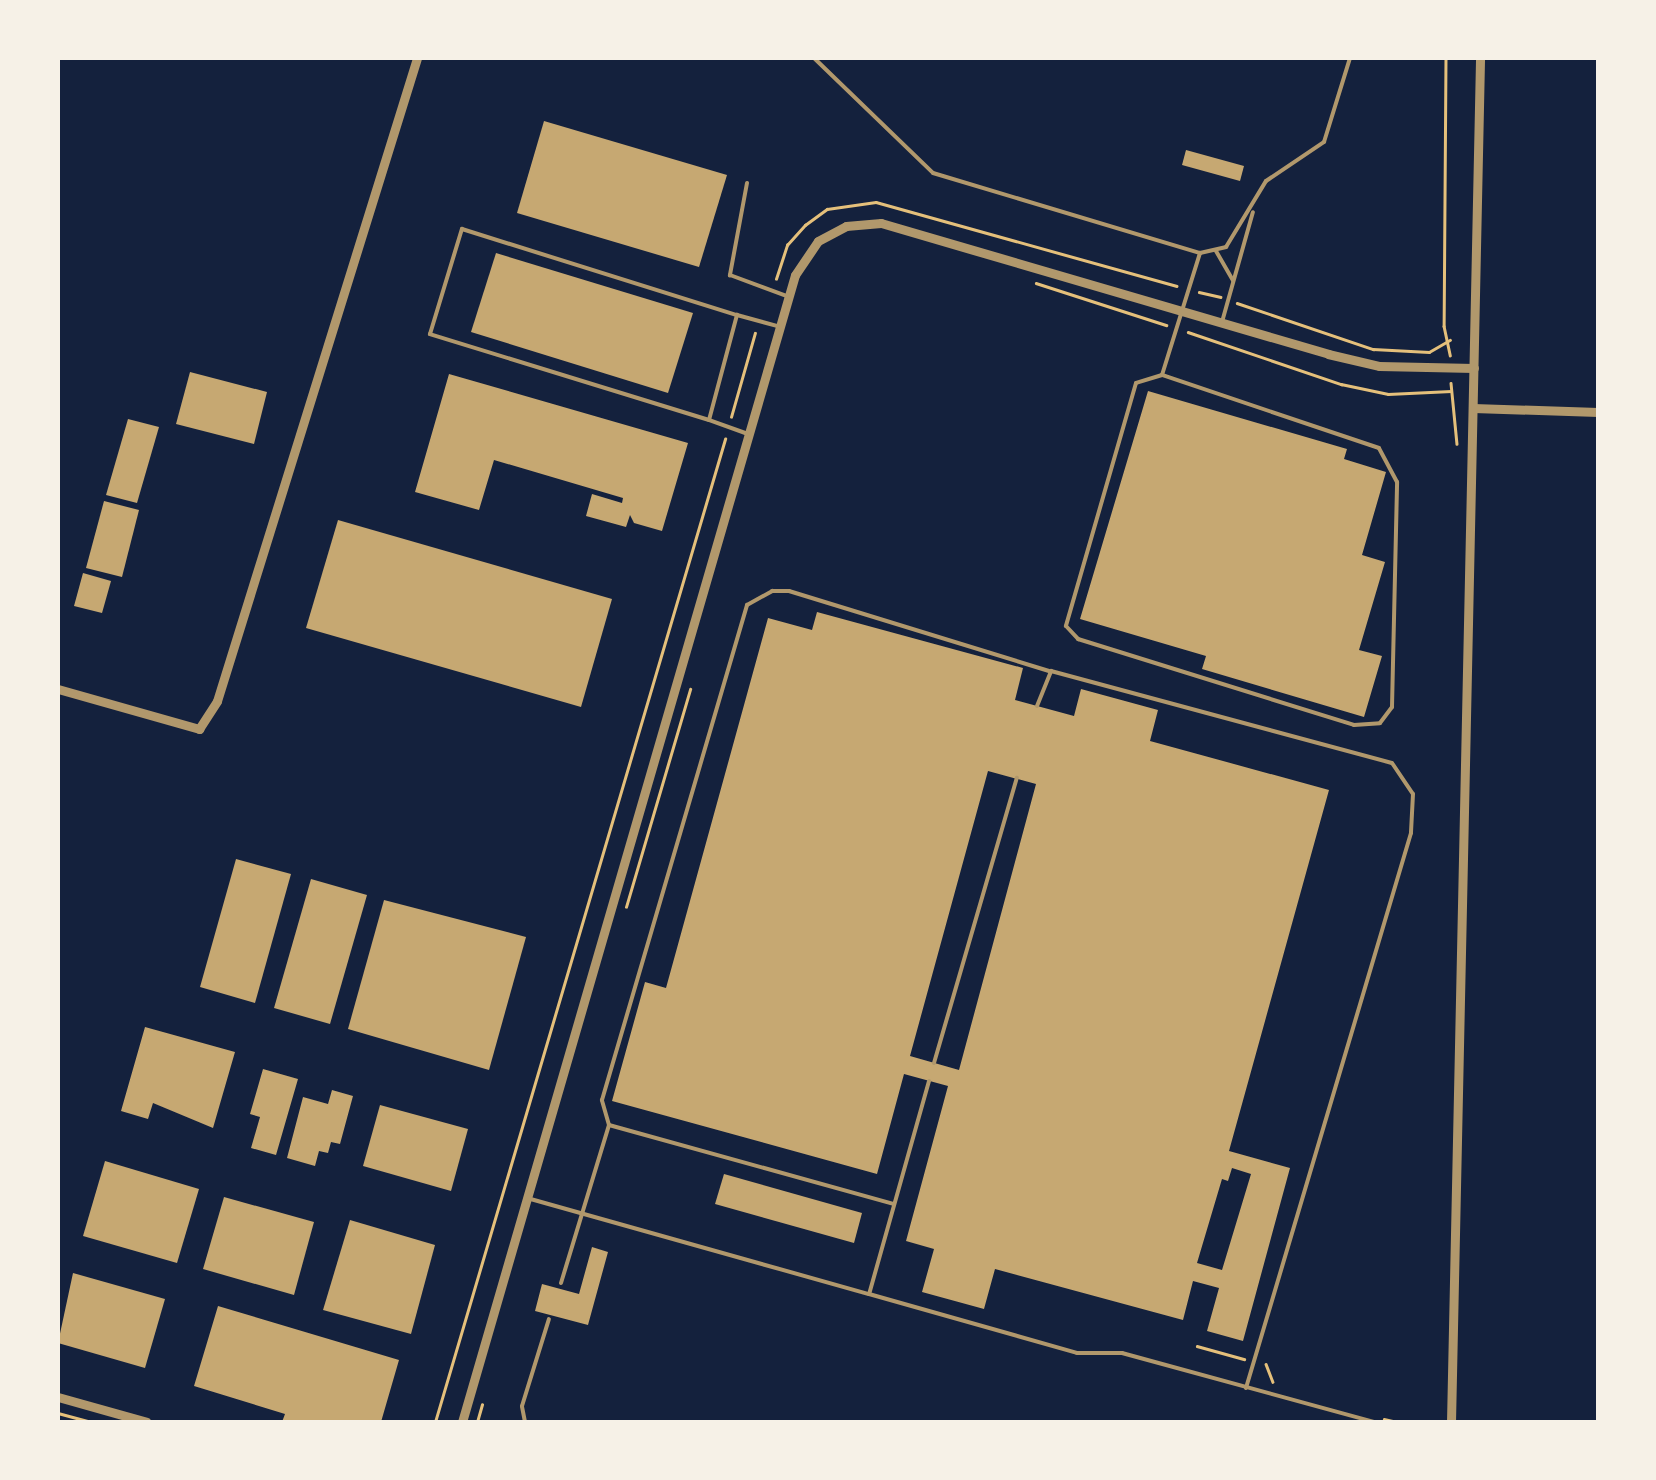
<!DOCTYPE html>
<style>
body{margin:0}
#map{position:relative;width:1656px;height:1480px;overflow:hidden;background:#14213d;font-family:Merriweather,serif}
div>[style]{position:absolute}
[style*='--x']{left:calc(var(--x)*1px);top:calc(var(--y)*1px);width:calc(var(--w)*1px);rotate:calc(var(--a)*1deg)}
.building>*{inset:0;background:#c6a872}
.path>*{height:2.5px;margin:-1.25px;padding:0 1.25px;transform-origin:1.25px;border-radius:1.25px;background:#e5c07b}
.service>*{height:4px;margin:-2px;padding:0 2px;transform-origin:2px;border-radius:2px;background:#b1986c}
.minor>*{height:9px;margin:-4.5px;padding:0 4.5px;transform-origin:4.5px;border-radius:4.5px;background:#b1986c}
span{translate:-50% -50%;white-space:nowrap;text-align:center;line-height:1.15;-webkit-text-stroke:8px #f6f1e7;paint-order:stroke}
.frame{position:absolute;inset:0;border:60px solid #f6f1e7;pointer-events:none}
</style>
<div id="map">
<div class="building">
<i style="clip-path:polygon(544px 121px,727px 175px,699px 267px,517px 213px)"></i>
<i style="clip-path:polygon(1186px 150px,1244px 166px,1240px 181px,1182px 165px)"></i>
<i style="clip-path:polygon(496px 253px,693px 313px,668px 393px,471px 332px)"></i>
<i style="clip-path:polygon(190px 372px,267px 392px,254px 444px,176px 424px)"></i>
<i style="clip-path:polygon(449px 374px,688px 443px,662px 531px,634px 523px,630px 515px,626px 527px,586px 516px,592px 494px,622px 503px,623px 498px,494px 460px,479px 510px,415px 492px)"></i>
<i style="clip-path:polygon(1148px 391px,1347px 449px,1344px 459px,1386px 472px,1362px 555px,1385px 562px,1359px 650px,1382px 656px,1364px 717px,1202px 669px,1206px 656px,1080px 619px)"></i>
<i style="clip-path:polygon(128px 419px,159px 427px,137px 503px,106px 495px)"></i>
<i style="clip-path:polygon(104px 501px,139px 510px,122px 577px,86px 568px)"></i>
<i style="clip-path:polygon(338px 520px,612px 599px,581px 707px,306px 628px)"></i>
<i style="clip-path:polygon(83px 573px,111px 581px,102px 613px,74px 606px)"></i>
<i style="clip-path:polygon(evenodd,817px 612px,1023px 668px,1015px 700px,1074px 716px,1081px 689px,1158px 710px,1150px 741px,1329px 790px,1229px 1151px,1290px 1168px,1243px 1341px,1207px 1331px,1219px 1288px,1193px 1281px,1183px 1320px,995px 1269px,984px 1309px,922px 1292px,934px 1249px,906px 1241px,948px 1086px,904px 1074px,877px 1174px,612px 1101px,645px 982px,666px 988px,768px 618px,812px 630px,817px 612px,988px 771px,1036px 784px,959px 1070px,910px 1056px,988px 771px,817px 612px,1232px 1168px,1251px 1174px,1222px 1270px,1197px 1263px,1222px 1179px,1228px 1181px,1232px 1168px)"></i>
<i style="clip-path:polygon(236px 859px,291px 874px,255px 1003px,200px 987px)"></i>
<i style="clip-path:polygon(311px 879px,367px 895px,330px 1024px,274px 1008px)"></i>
<i style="clip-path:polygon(384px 900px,526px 937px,489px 1070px,348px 1029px)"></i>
<i style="clip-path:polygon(145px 1027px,235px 1052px,213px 1128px,153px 1103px,148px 1119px,121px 1111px)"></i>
<i style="clip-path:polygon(263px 1069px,298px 1079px,276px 1155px,251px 1148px,260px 1117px,250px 1114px)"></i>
<i style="clip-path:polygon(332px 1090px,353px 1096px,340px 1144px,331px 1142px,328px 1153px,319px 1151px,315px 1166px,287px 1158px,303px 1097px,328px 1104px)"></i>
<i style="clip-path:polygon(380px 1105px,468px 1129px,451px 1191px,363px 1166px)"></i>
<i style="clip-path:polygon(105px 1161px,199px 1189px,177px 1263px,83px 1236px)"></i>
<i style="clip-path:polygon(724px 1174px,862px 1213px,854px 1243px,715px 1204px)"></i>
<i style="clip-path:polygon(224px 1197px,314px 1222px,294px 1295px,203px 1269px)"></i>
<i style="clip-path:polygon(350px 1220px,435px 1245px,411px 1334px,323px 1310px)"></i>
<i style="clip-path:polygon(592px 1247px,608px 1252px,588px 1325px,535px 1311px,542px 1284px,579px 1294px)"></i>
<i style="clip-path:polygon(73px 1273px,165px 1299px,145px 1368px,58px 1343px)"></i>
<i style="clip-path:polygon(218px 1306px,399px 1360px,381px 1422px,282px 1422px,285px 1414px,194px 1386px)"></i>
</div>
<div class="path">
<i style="--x:1446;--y:58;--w:268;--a:90.4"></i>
<i style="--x:1444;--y:326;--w:30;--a:78"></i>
<i style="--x:776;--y:279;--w:36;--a:-72"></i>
<i style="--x:787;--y:245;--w:27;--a:-48"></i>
<i style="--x:805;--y:225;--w:27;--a:-36"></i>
<i style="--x:827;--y:209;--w:49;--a:-8.1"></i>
<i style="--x:876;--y:202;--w:312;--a:15.6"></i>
<i style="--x:1036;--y:283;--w:137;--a:17.9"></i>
<i style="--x:1199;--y:292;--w:22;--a:13"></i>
<i style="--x:1237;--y:303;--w:144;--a:18.7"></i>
<i style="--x:1373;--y:349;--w:56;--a:3.1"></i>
<i style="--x:1429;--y:352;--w:24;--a:-30"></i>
<i style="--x:1188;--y:332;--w:162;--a:18.8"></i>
<i style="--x:1341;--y:384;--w:48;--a:12"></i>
<i style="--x:1388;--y:394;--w:63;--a:-2.7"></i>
<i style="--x:1451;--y:383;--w:61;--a:84.4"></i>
<i style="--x:731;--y:417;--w:87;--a:-74.1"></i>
<i style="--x:626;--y:907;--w:227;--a:-73.6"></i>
<i style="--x:1197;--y:1346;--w:49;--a:15.5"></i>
<i style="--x:1266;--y:1364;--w:19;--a:69"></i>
<i style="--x:58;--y:1413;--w:35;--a:15"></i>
<i style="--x:1384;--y:1419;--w:13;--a:13"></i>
<i style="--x:435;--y:1422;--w:1025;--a:-73.56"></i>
<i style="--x:477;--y:1422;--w:18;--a:-74"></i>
</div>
<div class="service">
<i style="--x:814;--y:58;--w:165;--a:44"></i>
<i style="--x:933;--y:173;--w:279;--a:16.7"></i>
<i style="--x:1200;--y:253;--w:27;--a:-13"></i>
<i style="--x:1226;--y:247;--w:77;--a:-58.8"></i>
<i style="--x:1266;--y:181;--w:70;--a:-33.9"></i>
<i style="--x:1324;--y:142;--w:88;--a:-72.8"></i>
<i style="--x:747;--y:183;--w:94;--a:100.5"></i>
<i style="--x:730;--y:275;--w:63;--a:20.4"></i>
<i style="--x:1216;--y:251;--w:34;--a:60"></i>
<i style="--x:1222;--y:322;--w:114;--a:-74.3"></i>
<i style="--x:1162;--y:375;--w:27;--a:163"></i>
<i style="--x:1136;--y:383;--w:253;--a:106.1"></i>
<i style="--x:1066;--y:626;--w:18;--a:47"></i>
<i style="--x:1078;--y:639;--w:289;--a:17.3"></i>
<i style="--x:1354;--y:725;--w:26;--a:-4"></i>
<i style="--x:1380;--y:723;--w:20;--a:-53"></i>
<i style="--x:1392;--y:707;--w:225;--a:-88.7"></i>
<i style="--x:1397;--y:482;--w:38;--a:-118"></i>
<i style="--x:1379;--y:448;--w:229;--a:-161.4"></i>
<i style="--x:1162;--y:375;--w:128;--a:-72.7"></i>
<i style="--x:709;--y:420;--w:292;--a:-162.9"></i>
<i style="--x:430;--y:334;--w:110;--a:-73.1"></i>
<i style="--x:462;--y:229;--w:288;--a:17.4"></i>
<i style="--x:748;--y:434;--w:41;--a:-160.3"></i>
<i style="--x:709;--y:420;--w:109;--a:-75.1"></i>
<i style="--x:737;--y:315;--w:46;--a:15.3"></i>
<i style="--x:1037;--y:706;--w:38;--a:-68"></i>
<i style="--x:1051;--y:671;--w:353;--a:15.1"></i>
<i style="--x:1392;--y:763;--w:37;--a:56"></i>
<i style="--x:1413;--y:794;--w:39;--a:93"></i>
<i style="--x:1411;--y:833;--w:579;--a:106.56"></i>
<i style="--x:934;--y:1063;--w:297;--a:-73.8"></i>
<i style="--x:929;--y:1081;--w:221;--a:105.7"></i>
<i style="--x:869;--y:1294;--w:216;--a:15.8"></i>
<i style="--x:1077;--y:1353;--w:45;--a:0"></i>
<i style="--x:1122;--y:1353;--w:261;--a:15.3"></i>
<i style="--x:609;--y:1125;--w:295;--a:15.5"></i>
<i style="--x:527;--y:1198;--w:355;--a:15.7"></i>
<i style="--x:561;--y:1283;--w:165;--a:-73.1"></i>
<i style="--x:609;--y:1125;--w:26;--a:-106"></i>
<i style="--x:602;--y:1100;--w:516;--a:-73.67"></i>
<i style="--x:747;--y:605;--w:29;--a:-29"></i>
<i style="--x:772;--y:591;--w:17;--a:0"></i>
<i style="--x:789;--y:591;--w:272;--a:17.1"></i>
<i style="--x:525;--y:1422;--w:16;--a:-101"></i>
<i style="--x:522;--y:1406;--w:91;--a:-72.8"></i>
</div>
<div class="minor">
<i style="--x:1473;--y:408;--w:125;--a:1.8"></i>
<i style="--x:58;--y:689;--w:147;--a:15.8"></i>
<i style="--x:199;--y:729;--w:33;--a:-57"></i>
<i style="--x:217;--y:701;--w:673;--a:-72.72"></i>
<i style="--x:58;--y:1397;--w:92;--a:15.7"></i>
<i style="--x:462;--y:1422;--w:1194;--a:-73.81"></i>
<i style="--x:795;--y:275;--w:41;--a:-55.9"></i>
<i style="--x:818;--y:241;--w:32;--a:-28"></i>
<i style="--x:846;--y:226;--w:35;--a:-5"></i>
<i style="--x:881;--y:223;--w:466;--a:16.3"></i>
<i style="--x:1328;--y:354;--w:52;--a:13.2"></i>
<i style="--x:1379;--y:366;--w:95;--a:1.2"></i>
<i style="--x:1451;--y:1422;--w:1364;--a:-88.78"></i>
</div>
<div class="frame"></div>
</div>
